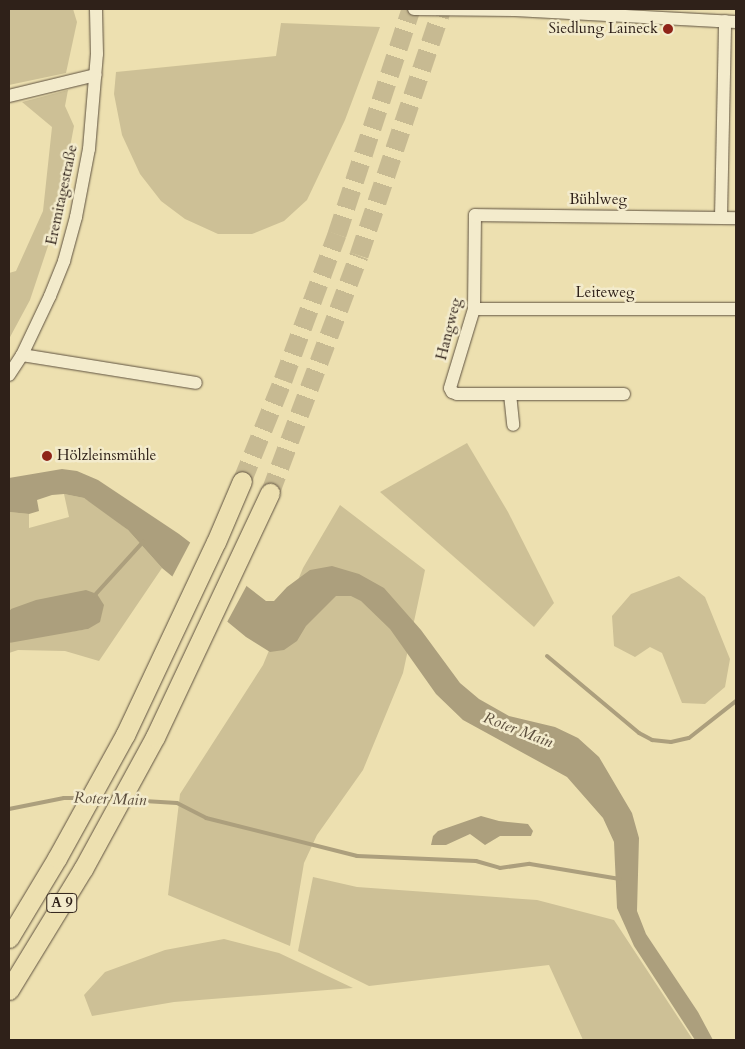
<!DOCTYPE html>
<meta charset="utf-8">
<style>
body{margin:0}
#map{position:relative;width:745px;height:1049px;overflow:hidden;background:#ede0b0;font-family:Cardo,serif}
div>[style]{position:absolute}
[style*='--x']{left:calc(var(--x)*1px);top:calc(var(--y)*1px);width:calc(var(--w)*1px);rotate:calc(var(--a)*1deg)}
.green>*{inset:0;background:#cdc096}
.water>*{inset:0;background:#ac9f7d}
.pier>*{inset:0;background:#ede0b0}
.stream>*{height:4px;margin:-2px;padding:0 2px;transform-origin:2px;border-radius:2px;background:#ac9f7d}
.highway-tunnel>*{height:19px;margin-top:-9.5px;transform-origin:0;background:repeating-linear-gradient(90deg,#c7ba92 0 19px,transparent 0 28px)}
.roads{filter:drop-shadow(0 0 1px #5e513f) drop-shadow(0 0 1px #5e513f)}
.minor>*{height:12px;margin:-6px;padding:0 6px;transform-origin:6px;border-radius:6px;background:#f3ebcc}
.highway>*{height:19px;margin:-9.5px;padding:0 9.5px;transform-origin:9.5px;border-radius:9.5px;background:#ede0b0}
.dots>*{width:14px;height:14px;translate:-50% -50%;box-sizing:border-box;border:2px solid #f3ebcc;border-radius:50%}
span{translate:-50% -50%;white-space:nowrap;text-align:center;line-height:1.15;-webkit-text-stroke:5px #f3ebcc;paint-order:stroke}
.shield-label span{padding:1px 4px;background:#f3ebcc;border:1px solid;border-radius:4px;-webkit-text-stroke-width:0}
.shield-label{font-size:14px;color:#2f2119;font-weight:700}
.poi-label{font-size:15px;color:#2f2119}
.right{translate:-100% -50%;text-align:right}
.left{translate:0 -50%;text-align:left}
.street-label{font-size:15px;color:#2f2119}
.water-label{font-size:16px;color:#5b4d3c;font-style:italic}
.frame{position:absolute;inset:0;border:10px solid #2f2119;pointer-events:none}
</style>
<div id="map">
<div class="green">
<i style="clip-path:polygon(9px 9px,73px 9px,77px 22px,66px 73px,9px 85px)"></i>
<i style="clip-path:polygon(281px 23px,380px 27px,345px 120px,307px 200px,284px 221px,252px 234px,218px 234px,185px 219px,161px 201px,140px 174px,122px 135px,114px 94px,116px 72px,276px 56px)"></i>
<i style="clip-path:polygon(68px 90px,65px 106px,74px 126px,56px 222px,30px 300px,9px 339px,9px 273px,16px 271px,43px 211px,52px 127px,22px 102px)"></i>
<i style="clip-path:polygon(467px 443px,508px 512px,554px 603px,534px 627px,380px 492px)"></i>
<i style="clip-path:polygon(64px 494px,84px 498px,103px 510px,128px 530px,162px 568px,99px 661px,65px 651px,18px 650px,9px 653px,9px 643px,20px 639px,88px 629px,11px 609px,9px 611px,9px 512px,29px 514px,29px 528px,69px 517px)"></i>
<i style="clip-path:polygon(340px 505px,425px 570px,403px 673px,363px 770px,317px 835px,304px 863px,290px 946px,168px 895px,180px 794px,263px 665px,303px 568px)"></i>
<i style="clip-path:polygon(679px 576px,705px 597px,730px 659px,725px 687px,705px 704px,682px 703px,662px 653px,650px 647px,635px 657px,614px 646px,612px 616px,631px 594px)"></i>
<i style="clip-path:polygon(313px 877px,357px 887px,537px 900px,614px 920px,693px 1040px,583px 1040px,549px 965px,369px 986px,298px 951px)"></i>
<i style="clip-path:polygon(224px 939px,279px 953px,353px 988px,174px 1002px,92px 1016px,84px 995px,105px 972px,165px 950px)"></i>
</div>
<div class="water">
<i style="clip-path:polygon(62px 469px,77px 471px,98px 480px,179px 534px,266px 601px,274px 601px,287px 587px,310px 570px,332px 566px,359px 574px,384px 588px,421px 630px,460px 683px,479px 699px,509px 716px,555px 727px,578px 738px,599px 757px,632px 813px,639px 838px,637px 911px,646px 934px,698px 1012px,713px 1040px,695px 1040px,634px 946px,617px 908px,614px 842px,603px 818px,567px 777px,463px 720px,436px 694px,390px 629px,361px 601px,351px 596px,336px 596px,306px 626px,297px 641px,284px 650px,270px 652px,246px 637px,162px 568px,128px 530px,84px 498px,64px 494px,52px 495px,37px 500px,39px 511px,29px 514px,9px 512px,9px 478px)"></i>
<i style="clip-path:polygon(86px 590px,97px 594px,104px 605px,100px 622px,88px 629px,9px 643px,9px 611px,11px 609px,36px 600px)"></i>
<i style="clip-path:polygon(481px 816px,499px 821px,528px 824px,533px 831px,531px 836px,500px 836px,485px 845px,470px 834px,446px 845px,431px 845px,433px 836px,438px 831px)"></i>
</div>
<div class="pier">
<i style="clip-path:polygon(191px 541px,247px 585px,226px 624px,171px 579px)"></i>
</div>
<div class="stream">
<i style="--x:94;--y:596;--w:73;--a:-47.8"></i>
<i style="--x:547;--y:656;--w:120;--a:39.9"></i>
<i style="--x:639;--y:733;--w:15;--a:28"></i>
<i style="--x:652;--y:740;--w:19;--a:6"></i>
<i style="--x:671;--y:742;--w:18;--a:-13"></i>
<i style="--x:689;--y:738;--w:60;--a:-38.2"></i>
<i style="--x:96;--y:799;--w:18;--a:0"></i>
<i style="--x:128;--y:800;--w:49;--a:3.5"></i>
<i style="--x:177;--y:803;--w:33;--a:27"></i>
<i style="--x:206;--y:818;--w:156;--a:14.1"></i>
<i style="--x:357;--y:856;--w:119;--a:2.4"></i>
<i style="--x:476;--y:861;--w:25;--a:16"></i>
<i style="--x:500;--y:868;--w:30;--a:-8"></i>
<i style="--x:530;--y:864;--w:91;--a:9.5"></i>
<i style="--x:9;--y:809;--w:56;--a:-11.3"></i>
<i style="--x:64;--y:798;--w:20;--a:0"></i>
</div>
<div class="highway-tunnel">
<i style="--x:242;--y:481;--w:109;--a:-67.9"></i>
<i style="--x:283;--y:380;--w:156;--a:-69.7"></i>
<i style="--x:337;--y:234;--w:237;--a:-71.8"></i>
<i style="--x:270;--y:493;--w:254;--a:-69.5"></i>
<i style="--x:359;--y:255;--w:260;--a:-71.4"></i>
</div>
<div class="roads">
<div class="minor">
<i style="--x:414;--y:9;--w:101;--a:0.6"></i>
<i style="--x:515;--y:10;--w:221;--a:3.1"></i>
<i style="--x:9;--y:96;--w:89;--a:-13.6"></i>
<i style="--x:721;--y:217;--w:196;--a:-88.8"></i>
<i style="--x:474;--y:309;--w:262;--a:0"></i>
<i style="--x:22;--y:355;--w:176;--a:9.1"></i>
<i style="--x:9;--y:375;--w:24;--a:-57"></i>
<i style="--x:22;--y:355;--w:65;--a:-64.6"></i>
<i style="--x:50;--y:296;--w:38;--a:-68"></i>
<i style="--x:64;--y:261;--w:46;--a:-74.7"></i>
<i style="--x:76;--y:217;--w:69;--a:-79.2"></i>
<i style="--x:89;--y:149;--w:95;--a:-85.2"></i>
<i style="--x:97;--y:54;--w:45;--a:-91.3"></i>
<i style="--x:510;--y:394;--w:31;--a:84"></i>
<i style="--x:624;--y:394;--w:167;--a:180"></i>
<i style="--x:457;--y:394;--w:5;--a:-158"></i>
<i style="--x:452;--y:392;--w:4;--a:-117"></i>
<i style="--x:450;--y:388;--w:83;--a:-73.1"></i>
<i style="--x:474;--y:309;--w:94;--a:-89.4"></i>
<i style="--x:475;--y:215;--w:261;--a:0.7"></i>
</div>
<div class="highway">
<i style="--x:9;--y:938;--w:93;--a:-59"></i>
<i style="--x:57;--y:858;--w:141;--a:-61.1"></i>
<i style="--x:125;--y:735;--w:213;--a:-64.8"></i>
<i style="--x:216;--y:542;--w:66;--a:-66.9"></i>
<i style="--x:9;--y:990;--w:142;--a:-58.6"></i>
<i style="--x:83;--y:869;--w:150;--a:-61.4"></i>
<i style="--x:155;--y:737;--w:270;--a:-64.8"></i>
</div>
</div>
<div class="dots">
<i style="left:668px;top:29px;background:#8f2418"></i>
<i style="left:47px;top:456px;background:#8f2418"></i>
</div>
<div class="shield-label">
<span style="left:62px;top:903px">A 9</span>
</div>
<div class="poi-label">
<span class="right" style="left:658px;top:29px">Siedlung Laineck</span>
<span class="left" style="left:57px;top:456px">Hölzleinsmühle</span>
</div>
<div class="street-label">
<span style="left:62px;top:195px;rotate:-78deg">Eremitagestraße</span>
<span style="left:598px;top:200px">Bühlweg</span>
<span style="left:605px;top:293px">Leiteweg</span>
<span style="left:449px;top:329px;rotate:-76deg">Hangweg</span>
</div>
<div class="water-label">
<span style="left:518px;top:730px;rotate:21deg">Roter Main</span>
<span style="left:110px;top:799px;rotate:2deg">Roter Main</span>
</div>
<div class="frame"></div>
</div>
